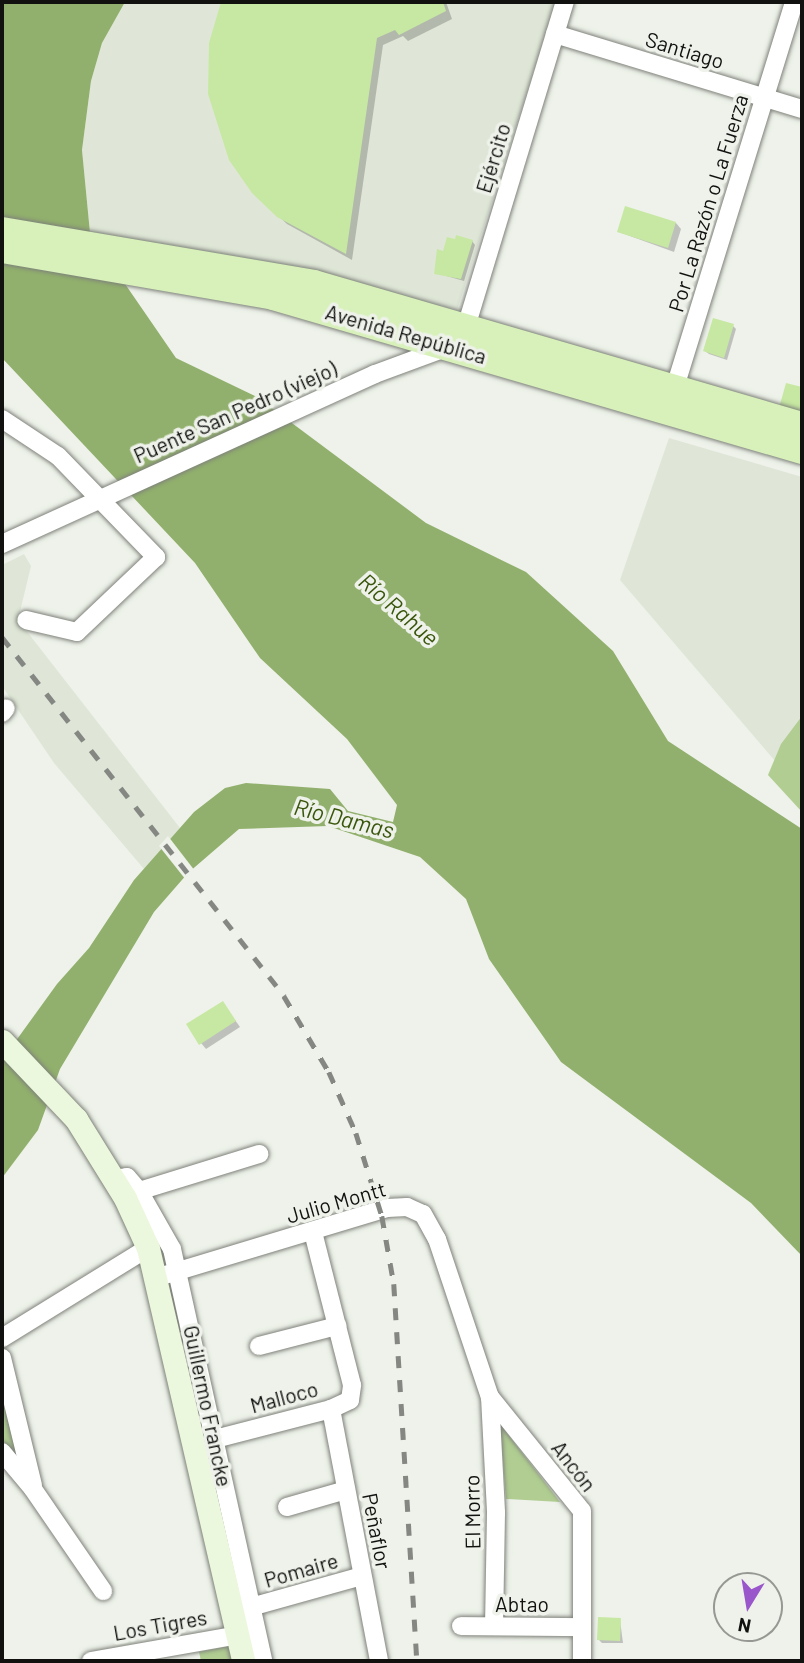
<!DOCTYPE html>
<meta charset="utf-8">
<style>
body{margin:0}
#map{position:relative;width:804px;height:1663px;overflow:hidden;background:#eef2ea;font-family:Barlow,sans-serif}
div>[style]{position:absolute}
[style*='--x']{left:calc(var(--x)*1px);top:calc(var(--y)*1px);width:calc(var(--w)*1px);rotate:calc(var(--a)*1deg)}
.built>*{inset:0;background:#dfe6d7}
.green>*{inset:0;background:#b1cd92}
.water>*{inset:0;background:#92b06d}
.pier>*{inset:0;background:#eef2ea}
.shadow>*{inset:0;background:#0003}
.building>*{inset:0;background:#c7e8a2}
.roads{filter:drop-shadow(0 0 2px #7e827a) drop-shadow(0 0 2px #7e827a)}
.street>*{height:18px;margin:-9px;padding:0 9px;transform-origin:9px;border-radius:9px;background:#fff}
.secondary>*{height:23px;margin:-11.5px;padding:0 11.5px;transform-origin:11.5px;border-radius:11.5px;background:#ecf8dd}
.primary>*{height:26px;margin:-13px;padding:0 13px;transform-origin:13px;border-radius:13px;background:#d8f1bb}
.rail>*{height:4.5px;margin-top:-2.25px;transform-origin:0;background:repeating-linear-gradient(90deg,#848782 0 12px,transparent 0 24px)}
span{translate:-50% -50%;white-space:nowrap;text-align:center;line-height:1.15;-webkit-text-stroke:7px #eef2ea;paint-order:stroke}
.street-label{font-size:21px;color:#111210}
.water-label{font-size:23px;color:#3a560c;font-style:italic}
.frame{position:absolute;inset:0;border:4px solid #111210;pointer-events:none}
.north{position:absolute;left:713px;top:1572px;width:70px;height:70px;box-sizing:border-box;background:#eef2ea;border:2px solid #969893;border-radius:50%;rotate:191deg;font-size:19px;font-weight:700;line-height:28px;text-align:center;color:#111210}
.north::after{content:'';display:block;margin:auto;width:24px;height:32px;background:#9a56cb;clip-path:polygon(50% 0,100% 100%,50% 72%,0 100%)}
</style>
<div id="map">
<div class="built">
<i style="clip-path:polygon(125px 2px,556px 2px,457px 310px,320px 277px,90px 233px,82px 150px,91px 81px,102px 43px)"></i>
<i style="clip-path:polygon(669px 438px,802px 477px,802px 763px,794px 783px,620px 580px)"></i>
<i style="clip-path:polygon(24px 554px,31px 566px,18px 620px,180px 828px,144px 869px,54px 763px,2px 686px,2px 565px)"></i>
</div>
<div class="green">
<i style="clip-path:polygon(802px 716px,802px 812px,768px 775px,781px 744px)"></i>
<i style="clip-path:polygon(2px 1391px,17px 1458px,2px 1439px)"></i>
<i style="clip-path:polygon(500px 1424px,560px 1502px,506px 1499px)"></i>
<i style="clip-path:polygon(229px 1646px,232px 1661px,201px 1661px,199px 1652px)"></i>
</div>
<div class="water">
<i style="clip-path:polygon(2px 2px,125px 2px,102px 43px,91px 81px,82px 150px,90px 233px,176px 358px,257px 397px,426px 523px,526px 572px,613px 651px,668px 741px,802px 829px,802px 1256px,751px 1203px,561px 1062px,489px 959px,466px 899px,420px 857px,328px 826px,239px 829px,188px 873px,154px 912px,60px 1069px,38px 1130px,2px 1178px,2px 1060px,57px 984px,89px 948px,134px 880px,194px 812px,225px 788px,246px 783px,330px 789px,348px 811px,393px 822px,397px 805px,347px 739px,260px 658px,195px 563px,2px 358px)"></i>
</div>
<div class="pier">
<i style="clip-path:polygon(168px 836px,195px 871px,186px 880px,159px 846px)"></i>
</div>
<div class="shadow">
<i style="clip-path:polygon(223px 2px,446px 2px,452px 19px,408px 41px,403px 36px,383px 45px,352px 260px,287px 224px,253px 192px,210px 43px)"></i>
<i style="clip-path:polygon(676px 223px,681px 229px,674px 252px,619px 232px)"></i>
<i style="clip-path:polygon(472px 241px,475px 245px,464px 281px,436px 273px,444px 253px)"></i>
<i style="clip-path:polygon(733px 326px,736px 329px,727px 360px,709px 354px,705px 351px)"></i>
<i style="clip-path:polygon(223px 1003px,240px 1027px,206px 1049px,201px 1043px)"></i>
<i style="clip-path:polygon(620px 1620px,623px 1643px,602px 1643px,599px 1640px)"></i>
</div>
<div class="building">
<i style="clip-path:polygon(221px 2px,443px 2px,446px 11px,399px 35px,395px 30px,377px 38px,346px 254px,277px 217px,252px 193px,229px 160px,208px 94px,209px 43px)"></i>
<i style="clip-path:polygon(625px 206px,676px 222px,668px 248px,617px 232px)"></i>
<i style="clip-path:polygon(456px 235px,473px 240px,461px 279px,434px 274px,437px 249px,443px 251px,447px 237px,455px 239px)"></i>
<i style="clip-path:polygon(713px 318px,734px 324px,724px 358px,703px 351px)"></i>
<i style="clip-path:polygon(786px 383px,802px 387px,802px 415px,779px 408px)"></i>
<i style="clip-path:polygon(223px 1001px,236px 1021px,199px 1045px,186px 1024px)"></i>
<i style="clip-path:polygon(598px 1617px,621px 1618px,620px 1641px,597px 1640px)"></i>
</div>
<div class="roads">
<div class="street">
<i style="--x:555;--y:34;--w:258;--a:16.9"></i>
<i style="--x:466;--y:327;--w:340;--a:-73.1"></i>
<i style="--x:667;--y:393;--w:10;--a:-37"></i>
<i style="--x:675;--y:387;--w:403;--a:-72.8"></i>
<i style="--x:2;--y:419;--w:67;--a:33.5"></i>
<i style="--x:58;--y:456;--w:141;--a:45.9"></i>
<i style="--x:156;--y:557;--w:109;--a:136.5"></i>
<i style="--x:77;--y:632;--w:52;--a:-166.8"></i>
<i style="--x:2;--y:544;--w:410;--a:-24.5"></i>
<i style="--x:375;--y:374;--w:78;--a:-20.3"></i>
<i style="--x:2;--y:713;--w:6;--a:-51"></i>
<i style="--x:113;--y:1179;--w:14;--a:-8"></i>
<i style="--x:127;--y:1177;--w:18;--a:49"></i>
<i style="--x:139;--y:1191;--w:67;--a:60.4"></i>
<i style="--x:172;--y:1249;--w:422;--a:77.5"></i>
<i style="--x:139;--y:1191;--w:126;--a:-17.1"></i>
<i style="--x:155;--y:1278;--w:242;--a:-16.8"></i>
<i style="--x:387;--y:1208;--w:20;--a:-3"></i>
<i style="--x:407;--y:1207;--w:17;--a:24"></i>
<i style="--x:423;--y:1214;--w:29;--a:61"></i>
<i style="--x:437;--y:1239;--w:167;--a:71.5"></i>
<i style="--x:490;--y:1397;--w:116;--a:87"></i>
<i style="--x:496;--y:1513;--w:113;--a:91"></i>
<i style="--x:2;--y:1338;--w:172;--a:-31.7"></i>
<i style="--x:259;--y:1346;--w:81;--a:-14.4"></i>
<i style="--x:2;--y:1358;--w:131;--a:76.3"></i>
<i style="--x:490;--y:1397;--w:146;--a:51.1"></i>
<i style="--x:582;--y:1511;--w:150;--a:90"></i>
<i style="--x:331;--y:1409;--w:257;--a:79.2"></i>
<i style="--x:215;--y:1439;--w:120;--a:-14.5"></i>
<i style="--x:331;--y:1409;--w:21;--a:-25"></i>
<i style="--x:350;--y:1400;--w:15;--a:-82"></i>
<i style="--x:352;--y:1385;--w:158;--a:-104.3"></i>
<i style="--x:2;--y:1452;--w:48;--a:50"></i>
<i style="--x:33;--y:1489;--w:124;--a:55.5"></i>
<i style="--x:287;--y:1507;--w:61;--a:-16.1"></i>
<i style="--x:251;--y:1607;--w:115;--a:-15.6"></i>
<i style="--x:461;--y:1626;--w:121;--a:0.5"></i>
<i style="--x:91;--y:1661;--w:149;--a:-10"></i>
</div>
<div class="secondary">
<i style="--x:2;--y:1041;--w:108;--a:46.5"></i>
<i style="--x:76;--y:1119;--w:93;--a:58.2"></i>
<i style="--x:125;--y:1198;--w:55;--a:65.3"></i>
<i style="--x:148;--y:1248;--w:424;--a:77"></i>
</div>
<div class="primary">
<i style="--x:2;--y:230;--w:316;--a:9.6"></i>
<i style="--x:314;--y:283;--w:508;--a:16.22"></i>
<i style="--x:2;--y:250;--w:275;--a:9.8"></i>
<i style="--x:273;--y:297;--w:551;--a:16.23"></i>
</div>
</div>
<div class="rail">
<i style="--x:2;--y:637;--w:457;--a:51.8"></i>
<i style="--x:284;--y:996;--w:88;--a:59.4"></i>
<i style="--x:329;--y:1072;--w:67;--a:66.1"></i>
<i style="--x:356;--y:1133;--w:87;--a:72.6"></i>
<i style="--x:382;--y:1216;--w:69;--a:80"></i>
<i style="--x:394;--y:1284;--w:378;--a:86.5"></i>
</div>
<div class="street-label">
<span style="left:685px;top:50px;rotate:17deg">Santiago</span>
<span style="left:493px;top:158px;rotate:-73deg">Ejército</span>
<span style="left:708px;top:203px;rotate:-73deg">Por La Razón o La Fuerza</span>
<span style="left:406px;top:334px;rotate:16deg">Avenida República</span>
<span style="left:235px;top:412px;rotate:-24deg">Puente San Pedro (viejo)</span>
<span style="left:336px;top:1202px;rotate:-16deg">Julio Montt</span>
<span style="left:284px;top:1397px;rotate:-15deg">Malloco</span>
<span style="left:208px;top:1406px;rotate:78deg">Guillermo Francke</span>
<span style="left:574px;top:1466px;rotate:52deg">Ancón</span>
<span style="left:472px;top:1512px;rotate:-91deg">El Morro</span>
<span style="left:377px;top:1531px;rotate:79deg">Peñaflor</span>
<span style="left:301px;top:1570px;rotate:-16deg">Pomaire</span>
<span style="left:522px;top:1604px">Abtao</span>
<span style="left:160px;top:1625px;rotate:-10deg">Los Tigres</span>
</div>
<div class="water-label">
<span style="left:399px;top:609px;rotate:41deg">Río Rahue</span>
<span style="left:344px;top:818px;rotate:14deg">Río Damas</span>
</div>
<div class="frame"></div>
<div class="north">N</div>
</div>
